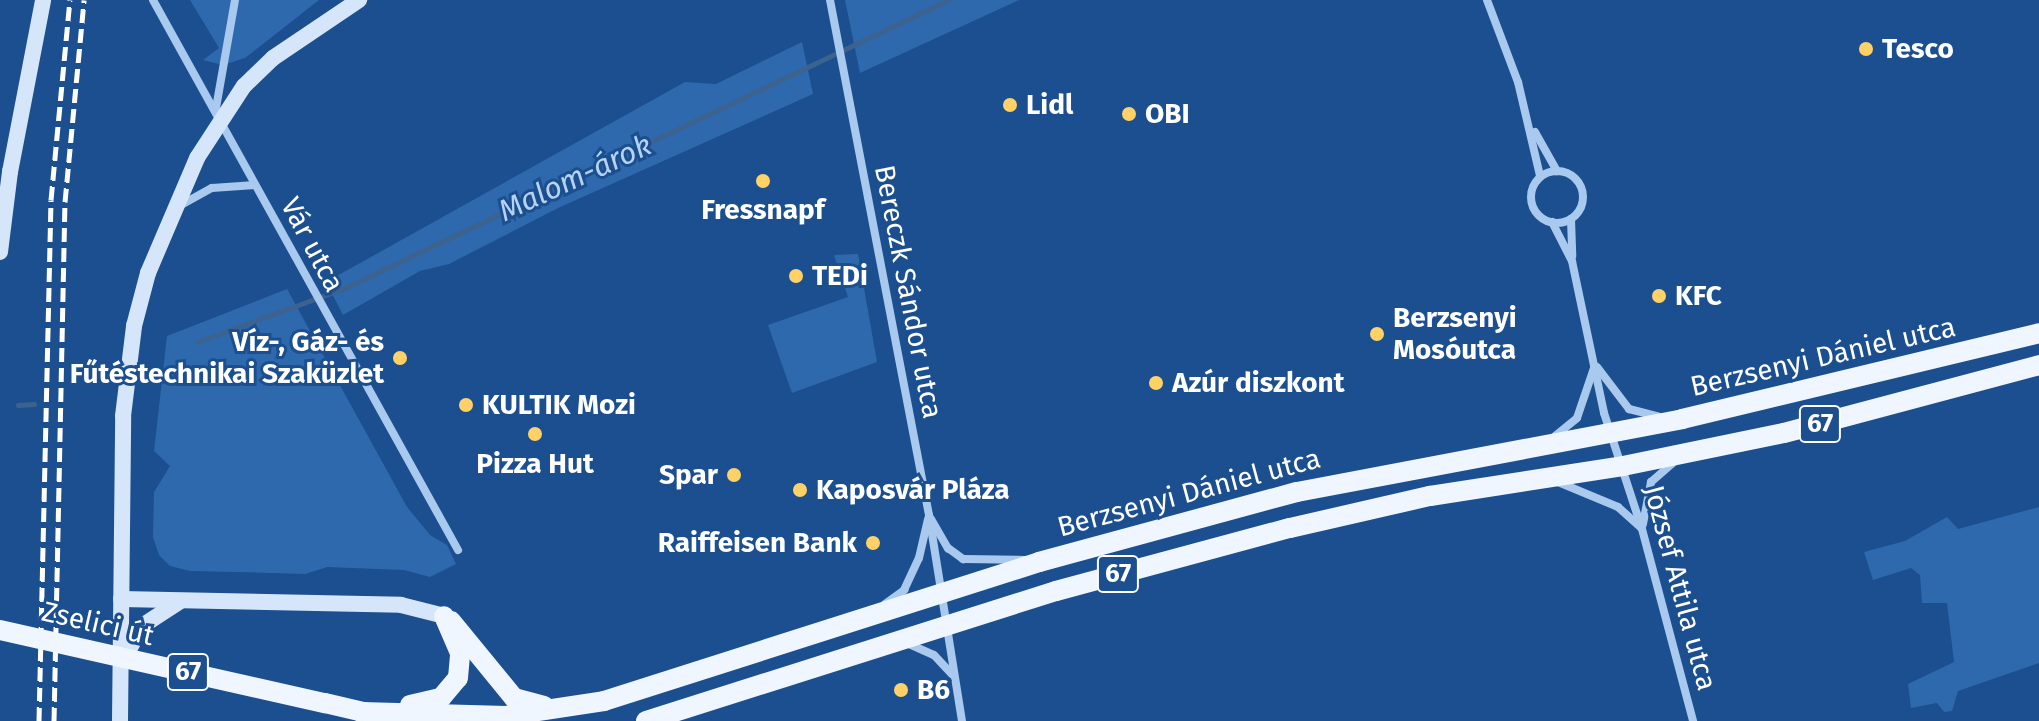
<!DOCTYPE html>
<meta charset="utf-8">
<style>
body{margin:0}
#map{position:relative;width:2039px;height:721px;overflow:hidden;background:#1b4f8f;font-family:"Fira Sans",sans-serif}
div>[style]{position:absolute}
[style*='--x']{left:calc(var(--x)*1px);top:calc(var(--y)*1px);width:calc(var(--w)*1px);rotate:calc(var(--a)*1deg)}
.green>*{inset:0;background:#2e69ad}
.stream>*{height:5px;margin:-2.5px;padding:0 2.5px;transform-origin:2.5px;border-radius:2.5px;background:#3c6290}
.street>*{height:8px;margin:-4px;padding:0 4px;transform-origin:4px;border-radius:4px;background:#a9c9ee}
.street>.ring{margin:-4px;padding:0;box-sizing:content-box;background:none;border:8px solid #a9c9ee;border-radius:50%}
.secondary>*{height:16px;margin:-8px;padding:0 8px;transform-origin:8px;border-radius:8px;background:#d6e6fa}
.primary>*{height:20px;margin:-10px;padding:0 10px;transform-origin:10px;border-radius:10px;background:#f0f6ff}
.rail>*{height:5px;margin-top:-2.5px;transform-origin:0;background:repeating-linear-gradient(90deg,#fff 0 14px,transparent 0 20px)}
.primary-bridge>*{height:20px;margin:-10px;padding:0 10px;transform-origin:10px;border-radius:10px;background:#f0f6ff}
.dots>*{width:22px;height:22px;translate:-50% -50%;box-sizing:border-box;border:4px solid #1b4f8f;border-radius:50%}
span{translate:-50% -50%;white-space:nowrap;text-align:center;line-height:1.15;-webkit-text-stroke:6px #1b4f8f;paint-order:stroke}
.shield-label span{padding:2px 6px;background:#1b4f8f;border:2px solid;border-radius:6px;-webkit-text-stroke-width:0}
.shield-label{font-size:26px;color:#fff;font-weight:700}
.poi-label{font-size:28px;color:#fff;font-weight:700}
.left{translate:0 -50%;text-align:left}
.right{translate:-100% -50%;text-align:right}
.street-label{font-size:28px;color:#fff}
.water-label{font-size:30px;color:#b5d3f5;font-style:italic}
</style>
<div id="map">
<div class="green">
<i style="clip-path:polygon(190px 0,319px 0,245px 58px,223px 65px,203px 60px,219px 48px)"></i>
<i style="clip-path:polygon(845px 0,1019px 0,860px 73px)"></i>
<i style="clip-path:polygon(802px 42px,813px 94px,558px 208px,449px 264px,420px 271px,343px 315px,326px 282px,685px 82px,716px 84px)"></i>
<i style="clip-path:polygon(858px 254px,877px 362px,792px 393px,768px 325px,848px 297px,834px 255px)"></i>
<i style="clip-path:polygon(287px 289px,407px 507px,430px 535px,447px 545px,456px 564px,430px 577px,404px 570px,327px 567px,305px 574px,238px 572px,190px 571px,170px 566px,159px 555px,153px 537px,154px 492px,170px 466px,154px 451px,167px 336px)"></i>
<i style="clip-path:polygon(2039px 507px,2039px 663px,1958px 691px,1952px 711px,1944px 712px,1937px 703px,1911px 708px,1908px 684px,1954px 662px,1947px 603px,1922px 603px,1920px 575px,1911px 568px,1873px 580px,1864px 552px,1905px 541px,1947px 517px,1958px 529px)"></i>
</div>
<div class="stream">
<i style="--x:197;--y:342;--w:160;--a:-20.1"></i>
<i style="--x:347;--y:287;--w:666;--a:-25.53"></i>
<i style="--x:18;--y:405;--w:16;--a:-4"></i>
</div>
<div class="street">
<i style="--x:153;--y:0;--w:629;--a:60.99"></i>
<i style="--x:830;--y:0;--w:524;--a:79.12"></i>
<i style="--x:929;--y:515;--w:209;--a:80.9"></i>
<i style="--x:1487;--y:0;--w:88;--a:69.3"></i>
<i style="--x:1518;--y:82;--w:97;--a:76.8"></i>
<i style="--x:216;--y:108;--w:110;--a:-80"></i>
<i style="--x:1535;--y:132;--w:45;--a:60.6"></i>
<i class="ring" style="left:1531px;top:171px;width:44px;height:44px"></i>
<i style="--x:181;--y:205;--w:35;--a:-29"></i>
<i style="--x:212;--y:188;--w:43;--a:-4"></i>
<i style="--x:1571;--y:219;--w:37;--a:88"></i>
<i style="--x:1552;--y:222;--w:44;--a:62.9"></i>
<i style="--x:1572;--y:261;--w:155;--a:78.1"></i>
<i style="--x:1604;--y:413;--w:122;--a:71.9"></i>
<i style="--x:1642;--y:529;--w:199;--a:75.1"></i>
<i style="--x:1597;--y:367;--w:53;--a:52.7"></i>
<i style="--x:1629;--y:409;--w:30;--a:14"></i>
<i style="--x:1555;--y:436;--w:28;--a:-39"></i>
<i style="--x:1577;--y:418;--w:53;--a:-71.2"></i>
<i style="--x:1558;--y:482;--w:65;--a:22.6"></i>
<i style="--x:1618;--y:507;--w:30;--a:42"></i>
<i style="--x:931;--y:519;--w:34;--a:60"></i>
<i style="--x:948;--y:548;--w:19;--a:36"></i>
<i style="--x:963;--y:559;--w:63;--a:0.9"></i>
<i style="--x:1643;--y:524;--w:43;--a:-79.2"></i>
<i style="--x:1651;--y:482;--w:30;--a:-41"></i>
<i style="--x:885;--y:604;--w:24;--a:-36"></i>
<i style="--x:904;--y:590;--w:35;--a:-65"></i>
<i style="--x:919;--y:558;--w:40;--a:-77"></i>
<i style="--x:909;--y:644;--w:27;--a:24"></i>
<i style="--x:934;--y:655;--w:26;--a:47"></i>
</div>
<div class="secondary">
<i style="--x:0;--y:252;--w:81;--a:-82.9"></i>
<i style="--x:10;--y:172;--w:175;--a:-79.1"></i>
<i style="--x:121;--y:599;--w:280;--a:1.2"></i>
<i style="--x:401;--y:605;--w:44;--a:14.3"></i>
<i style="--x:123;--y:661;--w:40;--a:-62"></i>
<i style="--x:142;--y:626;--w:44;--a:-33"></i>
<i style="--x:120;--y:721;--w:305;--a:-89.4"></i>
<i style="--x:123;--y:416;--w:91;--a:-83"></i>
<i style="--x:134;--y:326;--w:55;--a:-75.2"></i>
<i style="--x:148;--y:273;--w:125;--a:-66.9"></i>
<i style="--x:197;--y:158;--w:86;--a:-56.9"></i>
<i style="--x:244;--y:86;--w:40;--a:-44"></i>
<i style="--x:273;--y:58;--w:104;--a:-34"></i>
</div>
<div class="primary">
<i style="--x:451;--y:621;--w:99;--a:50.7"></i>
<i style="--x:514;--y:698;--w:31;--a:15"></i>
<i style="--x:325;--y:703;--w:48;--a:13.2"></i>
<i style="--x:410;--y:705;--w:32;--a:-13"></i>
<i style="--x:441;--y:698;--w:26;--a:-50"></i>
<i style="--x:458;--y:678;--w:25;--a:-85"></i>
<i style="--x:460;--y:653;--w:40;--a:-113.4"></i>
<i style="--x:361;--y:712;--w:145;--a:1.6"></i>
<i style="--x:506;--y:716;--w:99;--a:-8.7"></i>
<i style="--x:604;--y:701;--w:457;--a:-17.7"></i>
<i style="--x:1039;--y:562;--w:267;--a:-15.2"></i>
<i style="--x:1297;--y:492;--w:392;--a:-10.7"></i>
<i style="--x:1682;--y:419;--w:367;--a:-13.5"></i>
<i style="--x:646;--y:721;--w:430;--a:-17.6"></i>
<i style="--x:1056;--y:591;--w:242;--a:-15.1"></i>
<i style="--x:1290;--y:528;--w:144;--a:-12.9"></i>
<i style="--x:1430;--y:496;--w:195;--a:-8.8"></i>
<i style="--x:1623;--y:466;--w:164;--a:-11.6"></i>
<i style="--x:1784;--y:433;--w:264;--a:-14.9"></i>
</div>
<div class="rail">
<i style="--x:39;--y:721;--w:521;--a:-88.68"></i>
<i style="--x:51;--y:200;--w:201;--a:-84.6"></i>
<i style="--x:54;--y:721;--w:519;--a:-88.79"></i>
<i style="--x:65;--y:202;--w:203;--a:-84.6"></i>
</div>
<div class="primary-bridge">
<i style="--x:0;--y:630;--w:333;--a:12.7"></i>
</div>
<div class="dots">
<i style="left:1866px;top:49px;background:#ffd166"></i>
<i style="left:1010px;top:105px;background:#ffd166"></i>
<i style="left:1129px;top:114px;background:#ffd166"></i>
<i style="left:763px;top:181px;background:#ffd166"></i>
<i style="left:796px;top:276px;background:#ffd166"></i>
<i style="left:1659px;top:296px;background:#ffd166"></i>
<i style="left:1377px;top:334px;background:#ffd166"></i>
<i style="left:400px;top:358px;background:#ffd166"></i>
<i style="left:1156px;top:383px;background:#ffd166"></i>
<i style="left:466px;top:405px;background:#ffd166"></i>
<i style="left:535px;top:434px;background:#ffd166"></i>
<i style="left:734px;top:475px;background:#ffd166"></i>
<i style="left:800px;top:490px;background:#ffd166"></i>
<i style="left:873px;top:543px;background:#ffd166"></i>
<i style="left:901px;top:690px;background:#ffd166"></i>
</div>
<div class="shield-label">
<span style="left:1820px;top:424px">67</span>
<span style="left:1118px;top:574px">67</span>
<span style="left:188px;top:672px">67</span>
</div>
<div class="poi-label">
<span class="left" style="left:1882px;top:49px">Tesco</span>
<span class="left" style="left:1026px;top:105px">Lidl</span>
<span class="left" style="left:1145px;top:114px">OBI</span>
<span style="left:763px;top:210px">Fressnapf</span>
<span class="left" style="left:812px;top:276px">TEDi</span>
<span class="left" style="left:1675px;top:296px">KFC</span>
<span class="left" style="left:1393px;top:334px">Berzsenyi<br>Mosóutca</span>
<span class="right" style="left:384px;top:358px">Víz-, Gáz- és<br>Fűtéstechnikai Szaküzlet</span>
<span class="left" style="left:1172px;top:383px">Azúr diszkont</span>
<span class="left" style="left:482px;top:405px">KULTIK Mozi</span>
<span style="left:535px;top:464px">Pizza Hut</span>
<span class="right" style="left:718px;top:475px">Spar</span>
<span class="left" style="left:816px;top:490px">Kaposvár Pláza</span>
<span class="right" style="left:857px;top:543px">Raiffeisen Bank</span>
<span class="left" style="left:917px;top:690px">B6</span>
</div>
<div class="street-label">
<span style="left:312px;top:245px;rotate:62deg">Vár utca</span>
<span style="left:908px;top:292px;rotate:79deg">Bereczk Sándor utca</span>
<span style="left:1823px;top:357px;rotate:-13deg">Berzsenyi Dániel utca</span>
<span style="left:1189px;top:493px;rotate:-15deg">Berzsenyi Dániel utca</span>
<span style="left:1680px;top:588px;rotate:75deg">József Attila utca</span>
<span style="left:98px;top:624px;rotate:13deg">Zselici út</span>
</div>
<div class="water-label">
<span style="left:575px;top:178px;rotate:-25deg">Malom-árok</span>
</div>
</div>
